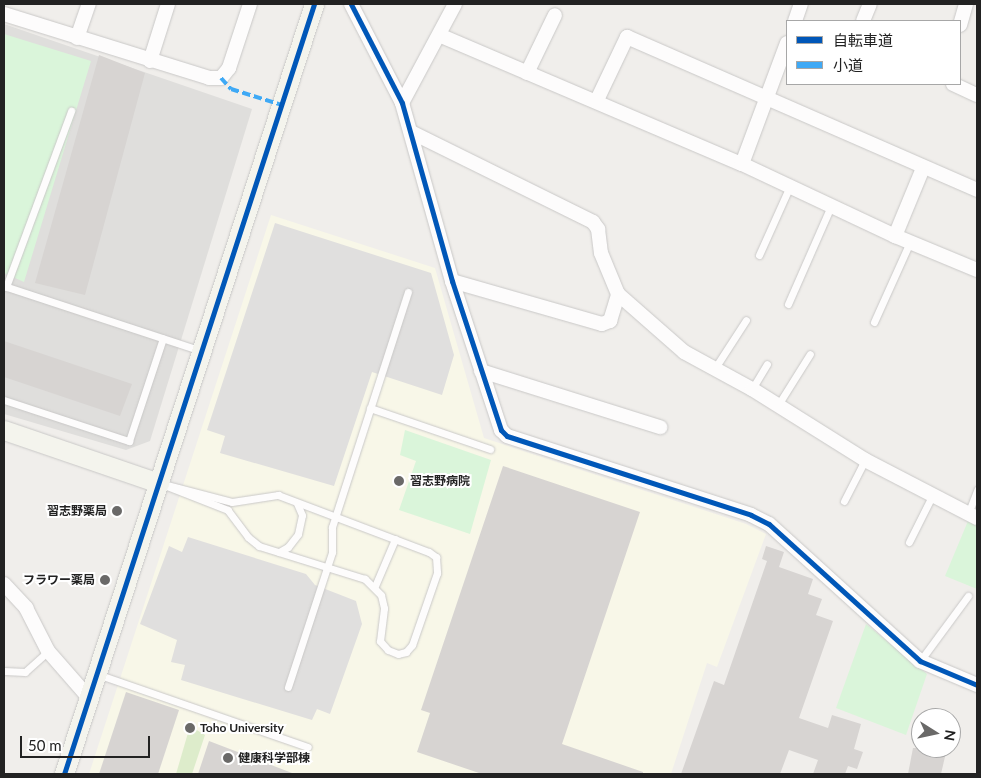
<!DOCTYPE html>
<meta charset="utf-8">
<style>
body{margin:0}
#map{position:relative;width:981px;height:778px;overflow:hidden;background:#f0eeeb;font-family:Lato,"Noto Sans JP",sans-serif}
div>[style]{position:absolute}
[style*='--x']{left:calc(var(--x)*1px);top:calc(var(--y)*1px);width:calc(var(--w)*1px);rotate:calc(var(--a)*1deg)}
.residential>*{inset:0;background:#dfdedc}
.education>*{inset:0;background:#f8f7e8}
.grass>*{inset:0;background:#ddeccb}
.park>*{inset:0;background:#daf5da}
.parking>*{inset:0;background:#e0dfde}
.building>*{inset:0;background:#d7d4d2}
.roads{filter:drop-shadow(0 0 1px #c9c8c7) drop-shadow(0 0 1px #c9c8c7)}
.lane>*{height:7px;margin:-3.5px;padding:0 3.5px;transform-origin:3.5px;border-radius:3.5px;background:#fdfcfc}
.street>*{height:14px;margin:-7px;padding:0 7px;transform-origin:7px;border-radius:7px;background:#fdfcfc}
.secondary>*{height:19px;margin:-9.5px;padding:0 9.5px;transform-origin:9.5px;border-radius:9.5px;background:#f4f4ed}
.quiet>*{height:4px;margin-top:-2px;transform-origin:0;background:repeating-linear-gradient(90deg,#3fa9f5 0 8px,transparent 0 12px)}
.cycleway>*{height:5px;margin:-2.5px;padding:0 2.5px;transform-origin:2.5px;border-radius:2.5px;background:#0057b8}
.dots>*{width:14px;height:14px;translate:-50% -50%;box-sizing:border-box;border:2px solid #fff;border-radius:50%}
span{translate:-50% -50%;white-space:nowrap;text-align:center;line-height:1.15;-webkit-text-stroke:4px #fff;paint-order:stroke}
.poi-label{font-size:12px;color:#222;font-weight:700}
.left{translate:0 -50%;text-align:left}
.right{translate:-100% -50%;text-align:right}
.frame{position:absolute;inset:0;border:5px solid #222;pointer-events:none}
.legend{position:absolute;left:786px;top:20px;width:175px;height:65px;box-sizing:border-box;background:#fff;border:1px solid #a7a7a7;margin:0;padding:6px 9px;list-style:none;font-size:15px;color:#222}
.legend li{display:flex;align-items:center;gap:10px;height:25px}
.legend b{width:25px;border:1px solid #a7a7a7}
.north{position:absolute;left:911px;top:708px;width:50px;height:50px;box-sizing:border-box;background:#fff;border:1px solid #a7a7a7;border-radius:50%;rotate:100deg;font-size:14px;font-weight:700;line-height:20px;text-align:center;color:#222}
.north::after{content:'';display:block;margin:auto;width:18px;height:22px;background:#6a6968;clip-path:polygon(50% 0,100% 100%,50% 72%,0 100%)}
.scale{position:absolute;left:20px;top:736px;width:130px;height:22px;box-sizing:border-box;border:2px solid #222;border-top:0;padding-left:6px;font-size:15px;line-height:18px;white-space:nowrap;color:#222;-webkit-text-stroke:4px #fff;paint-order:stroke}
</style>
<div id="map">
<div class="residential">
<i style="clip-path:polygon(4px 24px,252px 109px,150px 441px,126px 450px,4px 414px)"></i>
</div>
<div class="education">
<i style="clip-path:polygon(271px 215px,435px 268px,484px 438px,746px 524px,766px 534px,717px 667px,707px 663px,671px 774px,89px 774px)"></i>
</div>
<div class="grass">
<i style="clip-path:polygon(190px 726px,205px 735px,192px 774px,176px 774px)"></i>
</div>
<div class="park">
<i style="clip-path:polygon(4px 34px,91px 61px,24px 282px,4px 273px)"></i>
<i style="clip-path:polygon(405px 430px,491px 460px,470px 534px,399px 510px,416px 461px,400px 455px)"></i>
<i style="clip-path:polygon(968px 521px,977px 524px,977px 589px,945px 576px)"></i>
<i style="clip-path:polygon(866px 624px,927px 674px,906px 735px,836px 708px)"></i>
</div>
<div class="parking">
<i style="clip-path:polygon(275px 223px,431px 273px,454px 355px,442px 395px,372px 372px,334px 486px,220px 453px,225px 436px,207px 430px)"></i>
<i style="clip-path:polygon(188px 537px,306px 574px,315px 585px,356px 601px,362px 624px,330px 714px,317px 709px,312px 720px,181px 680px,185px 665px,171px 662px,177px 640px,140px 624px,169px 546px,182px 552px)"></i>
</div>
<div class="building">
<i style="clip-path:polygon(99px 55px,145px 73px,85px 295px,35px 283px)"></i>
<i style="clip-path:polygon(4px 341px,132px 384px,120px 416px,4px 377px)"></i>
<i style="clip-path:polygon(503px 466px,640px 512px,562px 744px,643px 772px,643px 774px,482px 774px,417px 752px,430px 713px,421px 710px)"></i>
<i style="clip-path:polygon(766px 546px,784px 552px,779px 567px,813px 579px,808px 594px,822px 599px,816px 615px,833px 621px,799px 718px,828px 728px,832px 715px,861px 724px,854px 749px,863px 752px,857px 769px,848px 766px,845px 774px,813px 774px,818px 760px,789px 750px,780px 774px,681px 774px,714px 681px,724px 685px,767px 561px,762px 559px)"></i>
<i style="clip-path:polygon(126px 692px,179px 710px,158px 774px,99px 774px)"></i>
<i style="clip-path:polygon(209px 741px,292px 773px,292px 774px,198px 774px)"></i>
<i style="clip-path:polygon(913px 748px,947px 748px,941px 774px,908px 774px)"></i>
</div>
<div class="roads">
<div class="lane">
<i style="--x:759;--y:255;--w:76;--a:-65.8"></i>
<i style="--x:4;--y:286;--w:208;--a:18.2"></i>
<i style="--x:6;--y:287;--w:188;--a:-69.7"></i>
<i style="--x:788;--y:304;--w:107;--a:-66.3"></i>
<i style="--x:874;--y:322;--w:88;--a:-65.8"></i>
<i style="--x:715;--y:368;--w:57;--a:-57.1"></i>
<i style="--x:752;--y:389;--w:29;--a:-59"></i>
<i style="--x:4;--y:400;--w:132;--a:18.2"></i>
<i style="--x:129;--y:441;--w:108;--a:-71.7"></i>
<i style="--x:778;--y:405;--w:60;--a:-57.9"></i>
<i style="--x:370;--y:408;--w:127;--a:18.9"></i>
<i style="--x:159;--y:483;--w:75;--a:14.6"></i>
<i style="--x:232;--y:502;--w:47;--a:-8.7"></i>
<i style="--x:278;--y:495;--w:161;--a:20.7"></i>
<i style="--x:429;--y:552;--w:9;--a:36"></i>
<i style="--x:436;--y:557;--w:16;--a:86"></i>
<i style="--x:437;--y:573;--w:76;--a:109.1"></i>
<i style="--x:412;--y:645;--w:9;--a:131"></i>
<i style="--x:406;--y:652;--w:8;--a:166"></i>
<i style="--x:398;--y:654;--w:11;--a:-158"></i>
<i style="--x:388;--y:650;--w:12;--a:-132"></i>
<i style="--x:380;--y:641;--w:33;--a:-83"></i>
<i style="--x:384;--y:608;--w:13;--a:-103"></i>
<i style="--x:381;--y:595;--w:23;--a:-135"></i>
<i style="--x:365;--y:579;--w:111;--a:-162.7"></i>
<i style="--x:259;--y:546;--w:14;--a:-141"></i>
<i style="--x:248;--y:537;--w:34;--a:-127"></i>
<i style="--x:228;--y:510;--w:74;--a:-158.6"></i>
<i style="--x:844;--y:501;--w:46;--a:-62.9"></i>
<i style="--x:968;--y:514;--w:26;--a:-69"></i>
<i style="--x:909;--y:542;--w:54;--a:-63.4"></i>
<i style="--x:279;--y:552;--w:10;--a:-29"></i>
<i style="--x:288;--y:547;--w:16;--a:-52"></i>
<i style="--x:298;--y:534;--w:19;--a:-78"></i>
<i style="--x:302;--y:515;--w:13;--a:-113"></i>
<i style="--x:375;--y:586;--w:51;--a:-66.9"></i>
<i style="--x:920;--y:661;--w:81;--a:-53.6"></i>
<i style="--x:4;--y:671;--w:21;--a:3"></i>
<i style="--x:25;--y:672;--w:31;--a:-42"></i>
<i style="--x:97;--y:674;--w:223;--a:19.1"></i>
<i style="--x:288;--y:687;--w:142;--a:-71.9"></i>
<i style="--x:332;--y:552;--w:25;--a:-90"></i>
<i style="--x:332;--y:527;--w:247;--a:-72.1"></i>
</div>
<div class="street">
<i style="--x:351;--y:4;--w:111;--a:62.7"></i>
<i style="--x:402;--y:103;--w:185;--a:74.3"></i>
<i style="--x:452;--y:281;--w:157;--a:71.8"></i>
<i style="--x:501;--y:430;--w:8;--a:45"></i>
<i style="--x:507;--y:436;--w:256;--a:17.9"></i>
<i style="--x:751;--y:515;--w:20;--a:27"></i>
<i style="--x:769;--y:524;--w:204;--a:42.2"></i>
<i style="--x:920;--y:661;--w:62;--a:22.8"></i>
<i style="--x:4;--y:14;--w:215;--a:17.3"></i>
<i style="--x:209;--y:78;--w:12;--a:0"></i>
<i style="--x:221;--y:78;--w:13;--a:-51"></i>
<i style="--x:229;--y:68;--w:67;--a:-71.8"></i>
<i style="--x:795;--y:21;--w:18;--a:-71"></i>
<i style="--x:863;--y:21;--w:18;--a:-68"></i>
<i style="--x:960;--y:25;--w:22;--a:-74"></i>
<i style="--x:439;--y:35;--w:329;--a:23.1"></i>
<i style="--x:742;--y:164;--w:169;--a:25.2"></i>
<i style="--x:895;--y:236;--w:89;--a:22.5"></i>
<i style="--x:77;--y:38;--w:36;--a:-71"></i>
<i style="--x:150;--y:61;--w:60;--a:-72.5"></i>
<i style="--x:527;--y:73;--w:64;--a:-64.2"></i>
<i style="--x:953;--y:84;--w:26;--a:25"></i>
<i style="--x:597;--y:100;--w:70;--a:-64.5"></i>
<i style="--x:627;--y:37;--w:382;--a:23.6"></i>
<i style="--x:402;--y:103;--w:112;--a:-61.8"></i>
<i style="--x:413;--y:133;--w:201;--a:26.3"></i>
<i style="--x:593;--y:222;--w:9;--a:54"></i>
<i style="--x:598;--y:229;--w:24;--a:83"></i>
<i style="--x:601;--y:253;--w:44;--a:67.5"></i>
<i style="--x:618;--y:294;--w:88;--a:41.3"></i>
<i style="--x:684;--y:352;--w:77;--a:28.6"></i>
<i style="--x:752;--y:389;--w:133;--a:32.1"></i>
<i style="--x:865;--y:460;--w:126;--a:27.4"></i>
<i style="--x:742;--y:164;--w:129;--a:-69.6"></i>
<i style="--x:895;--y:236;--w:74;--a:-67.6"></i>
<i style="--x:452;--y:281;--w:156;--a:16"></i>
<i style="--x:602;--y:324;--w:9;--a:-21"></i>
<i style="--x:610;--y:321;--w:28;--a:-73"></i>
<i style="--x:481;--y:371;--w:188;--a:17.4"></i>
<i style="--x:4;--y:584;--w:33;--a:47"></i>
<i style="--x:26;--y:608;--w:48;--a:62.9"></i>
<i style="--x:48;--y:651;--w:62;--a:48.9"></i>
</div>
<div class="secondary">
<i style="--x:4;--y:430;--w:164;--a:18.9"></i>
<i style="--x:64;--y:774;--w:810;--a:-72.01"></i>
</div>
</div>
<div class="quiet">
<i style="--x:221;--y:78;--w:15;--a:48"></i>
<i style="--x:231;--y:89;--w:53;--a:17.4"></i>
</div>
<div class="cycleway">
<i style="--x:351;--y:4;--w:111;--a:62.7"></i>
<i style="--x:402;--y:103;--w:185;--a:74.3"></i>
<i style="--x:452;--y:281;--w:157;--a:71.8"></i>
<i style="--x:501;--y:430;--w:8;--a:45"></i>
<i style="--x:507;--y:436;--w:256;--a:17.9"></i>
<i style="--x:751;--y:515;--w:20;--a:27"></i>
<i style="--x:769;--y:524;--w:204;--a:42.2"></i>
<i style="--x:920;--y:661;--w:62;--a:22.8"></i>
<i style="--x:64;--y:774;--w:810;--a:-72.01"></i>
</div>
<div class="dots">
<i style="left:399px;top:481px;background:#6a6968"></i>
<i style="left:117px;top:511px;background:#6a6968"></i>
<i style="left:105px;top:580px;background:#6a6968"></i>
<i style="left:190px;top:728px;background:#6a6968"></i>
<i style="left:228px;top:758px;background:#6a6968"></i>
</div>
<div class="poi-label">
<span class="left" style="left:410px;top:481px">習志野病院</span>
<span class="right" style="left:107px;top:511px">習志野薬局</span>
<span class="right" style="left:95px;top:580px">フラワー薬局</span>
<span class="left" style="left:200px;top:728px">Toho University</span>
<span class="left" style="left:238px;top:758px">健康科学部棟</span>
</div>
<div class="frame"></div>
<ul class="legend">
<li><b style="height:6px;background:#0057b8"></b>自転車道</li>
<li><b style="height:6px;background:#3fa9f5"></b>小道</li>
</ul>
<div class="north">N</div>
<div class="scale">50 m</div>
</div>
